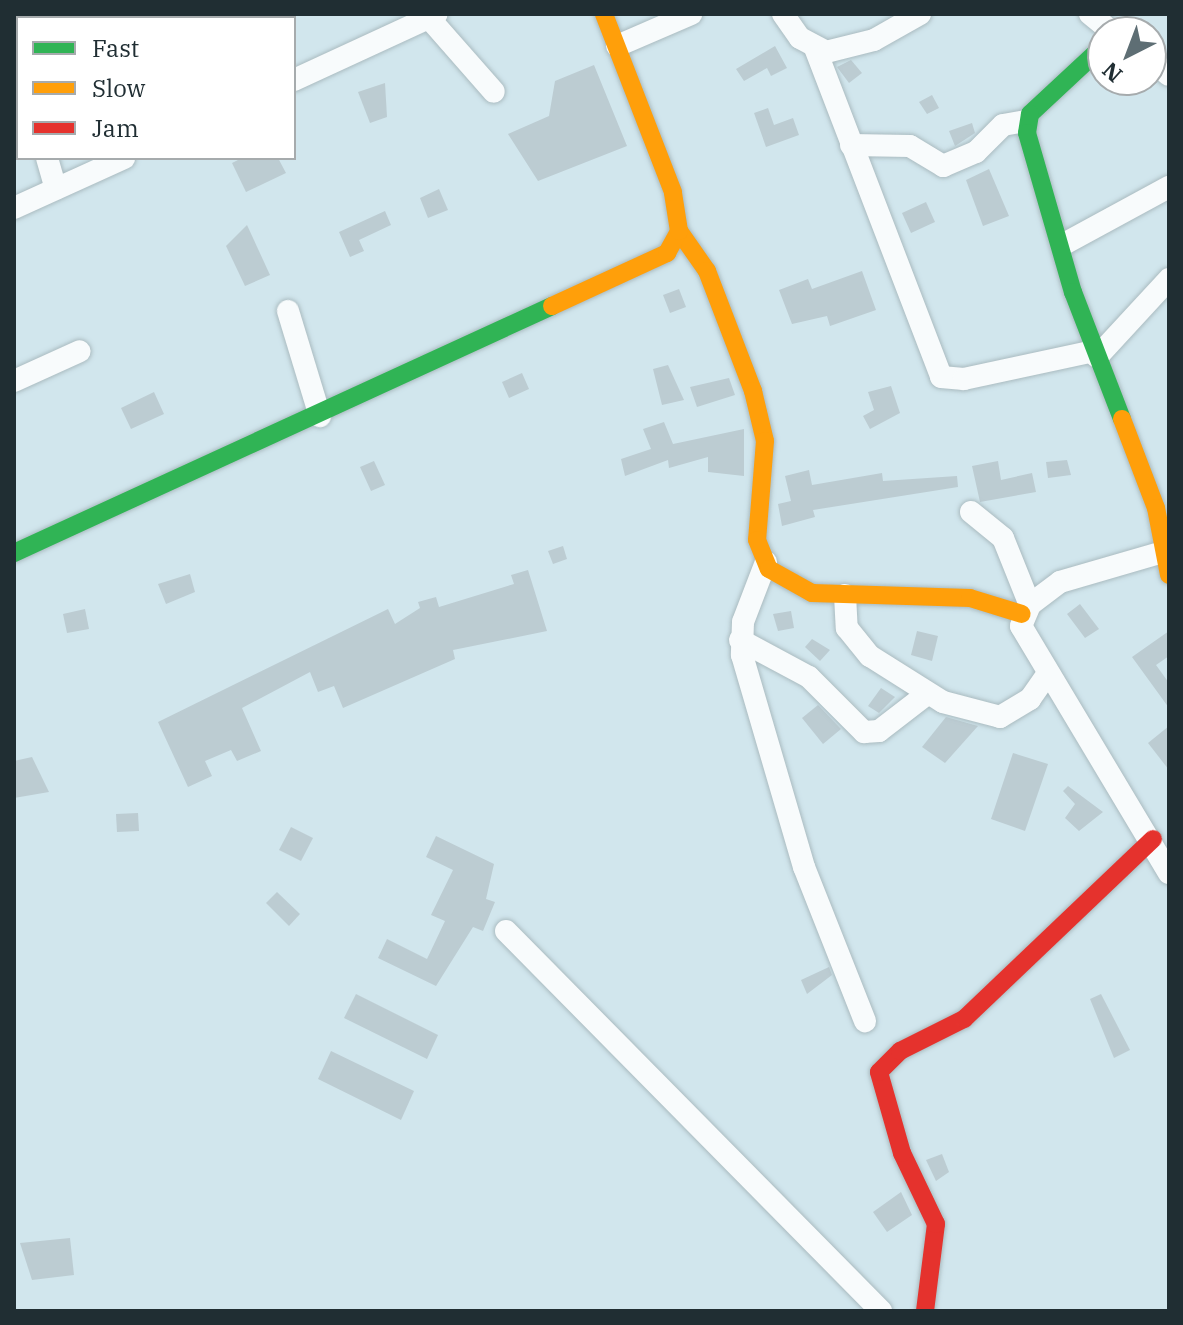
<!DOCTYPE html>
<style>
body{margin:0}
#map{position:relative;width:1183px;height:1325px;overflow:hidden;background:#d1e6ed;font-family:"IBM Plex Serif",serif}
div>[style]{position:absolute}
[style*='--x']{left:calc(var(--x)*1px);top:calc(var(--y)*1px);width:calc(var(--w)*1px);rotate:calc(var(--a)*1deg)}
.building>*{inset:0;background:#bcccd2}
.roads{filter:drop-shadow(0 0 2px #aabbc0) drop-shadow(0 0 2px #aabbc0)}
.street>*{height:22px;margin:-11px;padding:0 11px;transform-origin:11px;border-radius:11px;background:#f8fbfc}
.fast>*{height:18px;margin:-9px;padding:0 9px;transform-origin:9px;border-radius:9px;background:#30b455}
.slow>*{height:18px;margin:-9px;padding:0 9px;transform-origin:9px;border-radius:9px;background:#ff9f0a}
.jam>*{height:18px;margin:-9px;padding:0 9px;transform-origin:9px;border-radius:9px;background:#e5322d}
span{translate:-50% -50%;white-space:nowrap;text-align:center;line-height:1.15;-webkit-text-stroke:6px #fff;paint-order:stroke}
.frame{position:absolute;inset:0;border:16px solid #202e33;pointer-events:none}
.legend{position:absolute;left:16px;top:16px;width:280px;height:144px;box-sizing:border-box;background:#fff;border:2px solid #a6abad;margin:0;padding:10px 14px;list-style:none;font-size:24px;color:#202e33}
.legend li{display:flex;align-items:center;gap:16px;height:40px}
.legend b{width:40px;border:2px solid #a6abad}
.north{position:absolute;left:1087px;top:16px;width:80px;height:80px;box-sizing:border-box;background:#fff;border:2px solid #a6abad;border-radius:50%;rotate:222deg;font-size:22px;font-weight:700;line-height:32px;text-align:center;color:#202e33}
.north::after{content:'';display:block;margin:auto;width:28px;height:36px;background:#5e6e74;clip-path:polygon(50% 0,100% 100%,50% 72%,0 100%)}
</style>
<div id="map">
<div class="building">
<i style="clip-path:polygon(775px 46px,787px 68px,771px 76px,767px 68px,744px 81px,736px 69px)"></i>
<i style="clip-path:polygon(851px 60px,862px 73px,849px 83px,837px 67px)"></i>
<i style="clip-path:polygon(594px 65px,627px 146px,538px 181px,508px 134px,549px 116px,555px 81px)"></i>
<i style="clip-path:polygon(385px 83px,387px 117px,370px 123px,358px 92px)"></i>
<i style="clip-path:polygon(932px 95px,939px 108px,927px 114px,919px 102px)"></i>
<i style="clip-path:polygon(768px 108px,774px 125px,793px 118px,799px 135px,766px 147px,754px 113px)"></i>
<i style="clip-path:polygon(972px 123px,975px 133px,955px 146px,949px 131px)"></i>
<i style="clip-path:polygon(242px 158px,278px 158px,286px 173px,246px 192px,232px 163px)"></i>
<i style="clip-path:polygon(989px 169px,1009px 216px,983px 226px,966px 180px)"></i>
<i style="clip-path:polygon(439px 189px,448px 210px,428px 218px,420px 198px)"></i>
<i style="clip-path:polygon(926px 202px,935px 222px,911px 233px,902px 213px)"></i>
<i style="clip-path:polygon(385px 211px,391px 225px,359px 240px,364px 251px,350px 257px,339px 232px)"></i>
<i style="clip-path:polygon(247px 225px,270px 275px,245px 286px,226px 246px)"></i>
<i style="clip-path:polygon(862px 271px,876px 310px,830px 326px,827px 316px,792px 324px,779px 290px,808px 279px,812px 289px)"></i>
<i style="clip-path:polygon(679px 289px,686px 307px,670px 313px,663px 295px)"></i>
<i style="clip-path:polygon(668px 365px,684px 400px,662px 405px,653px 369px)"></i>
<i style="clip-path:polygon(522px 373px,529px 389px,509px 398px,502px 382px)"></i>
<i style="clip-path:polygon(729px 378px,735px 395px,697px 407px,690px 387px)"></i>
<i style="clip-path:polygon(891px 386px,900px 413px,870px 429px,863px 416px,874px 410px,868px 392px)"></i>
<i style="clip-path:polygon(154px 392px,164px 414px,131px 429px,121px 408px)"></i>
<i style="clip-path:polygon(664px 422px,673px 444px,744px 429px,744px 476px,708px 472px,708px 457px,669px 468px,668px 460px,625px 476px,621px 459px,651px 449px,643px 429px)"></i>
<i style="clip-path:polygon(1067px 460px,1071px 475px,1048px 478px,1046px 462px)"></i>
<i style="clip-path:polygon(374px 461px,385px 485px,371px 491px,360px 467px)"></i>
<i style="clip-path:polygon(998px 461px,1001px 480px,1032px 473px,1036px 492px,980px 502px,972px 466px)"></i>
<i style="clip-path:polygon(809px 470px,812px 485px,882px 473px,883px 481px,957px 476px,958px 487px,813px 510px,815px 517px,782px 526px,778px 504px,791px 501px,785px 476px)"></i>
<i style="clip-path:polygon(563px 546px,567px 559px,553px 564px,548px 551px)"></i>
<i style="clip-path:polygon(528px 570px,547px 631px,453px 650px,455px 659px,343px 708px,334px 686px,318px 692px,310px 672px,242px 708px,261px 751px,237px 761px,231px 750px,205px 761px,212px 776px,188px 787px,158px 722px,388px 609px,395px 624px,420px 608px,418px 602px,436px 597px,439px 607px,514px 584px,511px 575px)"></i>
<i style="clip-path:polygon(190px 574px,195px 592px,166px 604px,158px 584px)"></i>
<i style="clip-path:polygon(1080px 604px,1099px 629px,1085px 638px,1067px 614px)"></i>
<i style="clip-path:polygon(85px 609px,89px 629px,67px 633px,63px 614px)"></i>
<i style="clip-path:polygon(791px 611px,794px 628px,778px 631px,773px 614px)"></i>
<i style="clip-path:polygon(917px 631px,938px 636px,932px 661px,911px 655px)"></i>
<i style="clip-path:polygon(1169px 631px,1169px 656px,1156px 665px,1169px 683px,1169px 708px,1132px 657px)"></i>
<i style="clip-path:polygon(812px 639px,830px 650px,820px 661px,805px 647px)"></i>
<i style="clip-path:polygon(881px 688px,895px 697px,879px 713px,868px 706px)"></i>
<i style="clip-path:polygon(818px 705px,841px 729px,823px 744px,802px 718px)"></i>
<i style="clip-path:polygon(946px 717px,978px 726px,945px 763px,922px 747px)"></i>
<i style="clip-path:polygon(1169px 726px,1169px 770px,1148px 743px)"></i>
<i style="clip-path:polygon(1013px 753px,1048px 764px,1025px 831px,991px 819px)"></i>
<i style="clip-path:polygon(32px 757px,49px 792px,14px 798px,14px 761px)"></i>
<i style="clip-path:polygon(1068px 786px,1103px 812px,1079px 831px,1065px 818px,1075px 804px,1063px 791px)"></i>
<i style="clip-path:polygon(138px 813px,139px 831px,117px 832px,116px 814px)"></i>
<i style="clip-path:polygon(291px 827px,313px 838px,301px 861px,279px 850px)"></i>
<i style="clip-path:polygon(436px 836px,494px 864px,486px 899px,495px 902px,483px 931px,473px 927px,436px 986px,378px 958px,387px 939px,427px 959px,445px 921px,431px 915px,453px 870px,426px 857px)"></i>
<i style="clip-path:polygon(277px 892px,300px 914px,289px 926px,266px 903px)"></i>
<i style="clip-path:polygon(829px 967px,832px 975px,807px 994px,801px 980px)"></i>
<i style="clip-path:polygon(356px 994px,438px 1035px,427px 1059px,344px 1018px)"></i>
<i style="clip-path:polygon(1101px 994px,1130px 1050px,1114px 1058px,1090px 999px)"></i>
<i style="clip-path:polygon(331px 1051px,414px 1091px,401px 1120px,318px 1079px)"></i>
<i style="clip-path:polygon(942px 1154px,949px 1172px,936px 1181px,926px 1160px)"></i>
<i style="clip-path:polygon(901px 1192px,912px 1215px,887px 1232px,873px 1212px)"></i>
<i style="clip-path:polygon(70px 1238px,74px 1275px,32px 1280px,20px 1243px)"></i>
</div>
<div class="roads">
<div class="street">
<i style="--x:25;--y:14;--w:4;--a:90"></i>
<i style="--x:136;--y:14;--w:6;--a:45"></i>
<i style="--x:783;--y:14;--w:29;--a:55"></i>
<i style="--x:800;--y:38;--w:30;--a:28"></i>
<i style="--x:826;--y:52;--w:49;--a:-14"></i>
<i style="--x:874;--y:40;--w:53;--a:-29.5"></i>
<i style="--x:1090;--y:14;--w:28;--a:39"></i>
<i style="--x:429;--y:18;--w:98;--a:48.7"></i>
<i style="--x:617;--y:46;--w:81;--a:-23.4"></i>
<i style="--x:815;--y:48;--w:352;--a:69"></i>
<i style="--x:941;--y:377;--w:23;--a:5"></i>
<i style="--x:964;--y:379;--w:134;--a:-12.1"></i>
<i style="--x:1151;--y:60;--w:23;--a:40"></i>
<i style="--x:294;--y:80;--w:157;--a:-24.8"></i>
<i style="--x:851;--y:145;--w:59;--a:1"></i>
<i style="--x:910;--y:146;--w:39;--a:31"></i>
<i style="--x:943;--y:166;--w:36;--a:-23"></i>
<i style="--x:976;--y:152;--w:38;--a:-45"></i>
<i style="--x:1003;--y:125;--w:23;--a:-10"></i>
<i style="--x:47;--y:158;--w:32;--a:74"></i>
<i style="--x:14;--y:208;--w:121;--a:-24.4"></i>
<i style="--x:1062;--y:245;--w:122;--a:-28.5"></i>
<i style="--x:288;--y:311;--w:110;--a:73.1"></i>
<i style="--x:1097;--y:357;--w:106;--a:-47.3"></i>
<i style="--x:14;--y:381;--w:72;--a:-24.4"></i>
<i style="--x:971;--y:512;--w:41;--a:39.1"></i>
<i style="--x:1003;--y:538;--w:72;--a:68.1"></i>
<i style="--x:1163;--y:552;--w:107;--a:163.8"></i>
<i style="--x:1060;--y:582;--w:38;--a:143"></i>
<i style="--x:1030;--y:605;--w:23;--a:113"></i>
<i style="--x:1021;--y:626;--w:288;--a:59.1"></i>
<i style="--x:766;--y:562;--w:64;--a:111"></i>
<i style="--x:743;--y:622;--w:33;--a:92"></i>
<i style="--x:742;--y:655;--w:221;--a:73.7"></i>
<i style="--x:804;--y:867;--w:166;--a:68.4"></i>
<i style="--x:845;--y:595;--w:33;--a:87"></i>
<i style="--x:847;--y:628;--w:36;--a:51"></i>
<i style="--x:870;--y:656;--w:86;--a:32.2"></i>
<i style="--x:943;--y:702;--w:59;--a:14.7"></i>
<i style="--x:1000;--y:717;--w:35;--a:-31"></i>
<i style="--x:1030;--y:699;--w:32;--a:-55"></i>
<i style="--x:740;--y:640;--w:78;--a:28.2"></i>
<i style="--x:809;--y:677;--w:78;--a:45"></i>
<i style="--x:864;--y:732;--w:15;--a:-4"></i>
<i style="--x:879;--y:731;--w:61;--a:-37.6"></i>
<i style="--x:506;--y:931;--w:534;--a:45.38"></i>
</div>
<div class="fast">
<i style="--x:1103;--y:46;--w:100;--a:137"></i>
<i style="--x:1030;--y:114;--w:19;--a:99"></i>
<i style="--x:1027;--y:133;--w:166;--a:73.9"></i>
<i style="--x:1073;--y:292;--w:136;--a:68.9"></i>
<i style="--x:14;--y:553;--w:592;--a:-24.66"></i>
</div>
<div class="slow">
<i style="--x:679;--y:231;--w:49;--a:55"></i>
<i style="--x:707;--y:271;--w:129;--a:69"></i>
<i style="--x:753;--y:391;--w:51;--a:76.5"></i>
<i style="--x:765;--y:441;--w:99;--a:94.6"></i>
<i style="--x:757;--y:540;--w:31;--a:68"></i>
<i style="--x:769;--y:569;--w:49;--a:29.2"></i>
<i style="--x:812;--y:593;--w:158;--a:1.8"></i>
<i style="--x:970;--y:598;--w:54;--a:17.1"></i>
<i style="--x:552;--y:306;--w:127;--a:-24.7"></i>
<i style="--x:667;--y:253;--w:25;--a:-61"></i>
<i style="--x:679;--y:231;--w:39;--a:-99"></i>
<i style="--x:673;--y:192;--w:191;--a:-111.2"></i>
<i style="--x:1122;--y:419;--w:95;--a:69.1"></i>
<i style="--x:1156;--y:508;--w:68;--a:79"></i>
</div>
<div class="jam">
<i style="--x:925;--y:1311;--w:88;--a:-82.8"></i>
<i style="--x:936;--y:1224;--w:79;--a:-115.6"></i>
<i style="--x:902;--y:1153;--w:84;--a:-105.9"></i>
<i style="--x:879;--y:1072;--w:30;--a:-45"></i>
<i style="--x:900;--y:1051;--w:72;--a:-26.6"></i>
<i style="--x:964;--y:1019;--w:261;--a:-43.6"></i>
</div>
</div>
<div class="frame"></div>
<ul class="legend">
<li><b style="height:10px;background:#30b455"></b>Fast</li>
<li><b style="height:10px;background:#ff9f0a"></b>Slow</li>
<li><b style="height:10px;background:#e5322d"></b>Jam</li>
</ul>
<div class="north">N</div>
</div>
